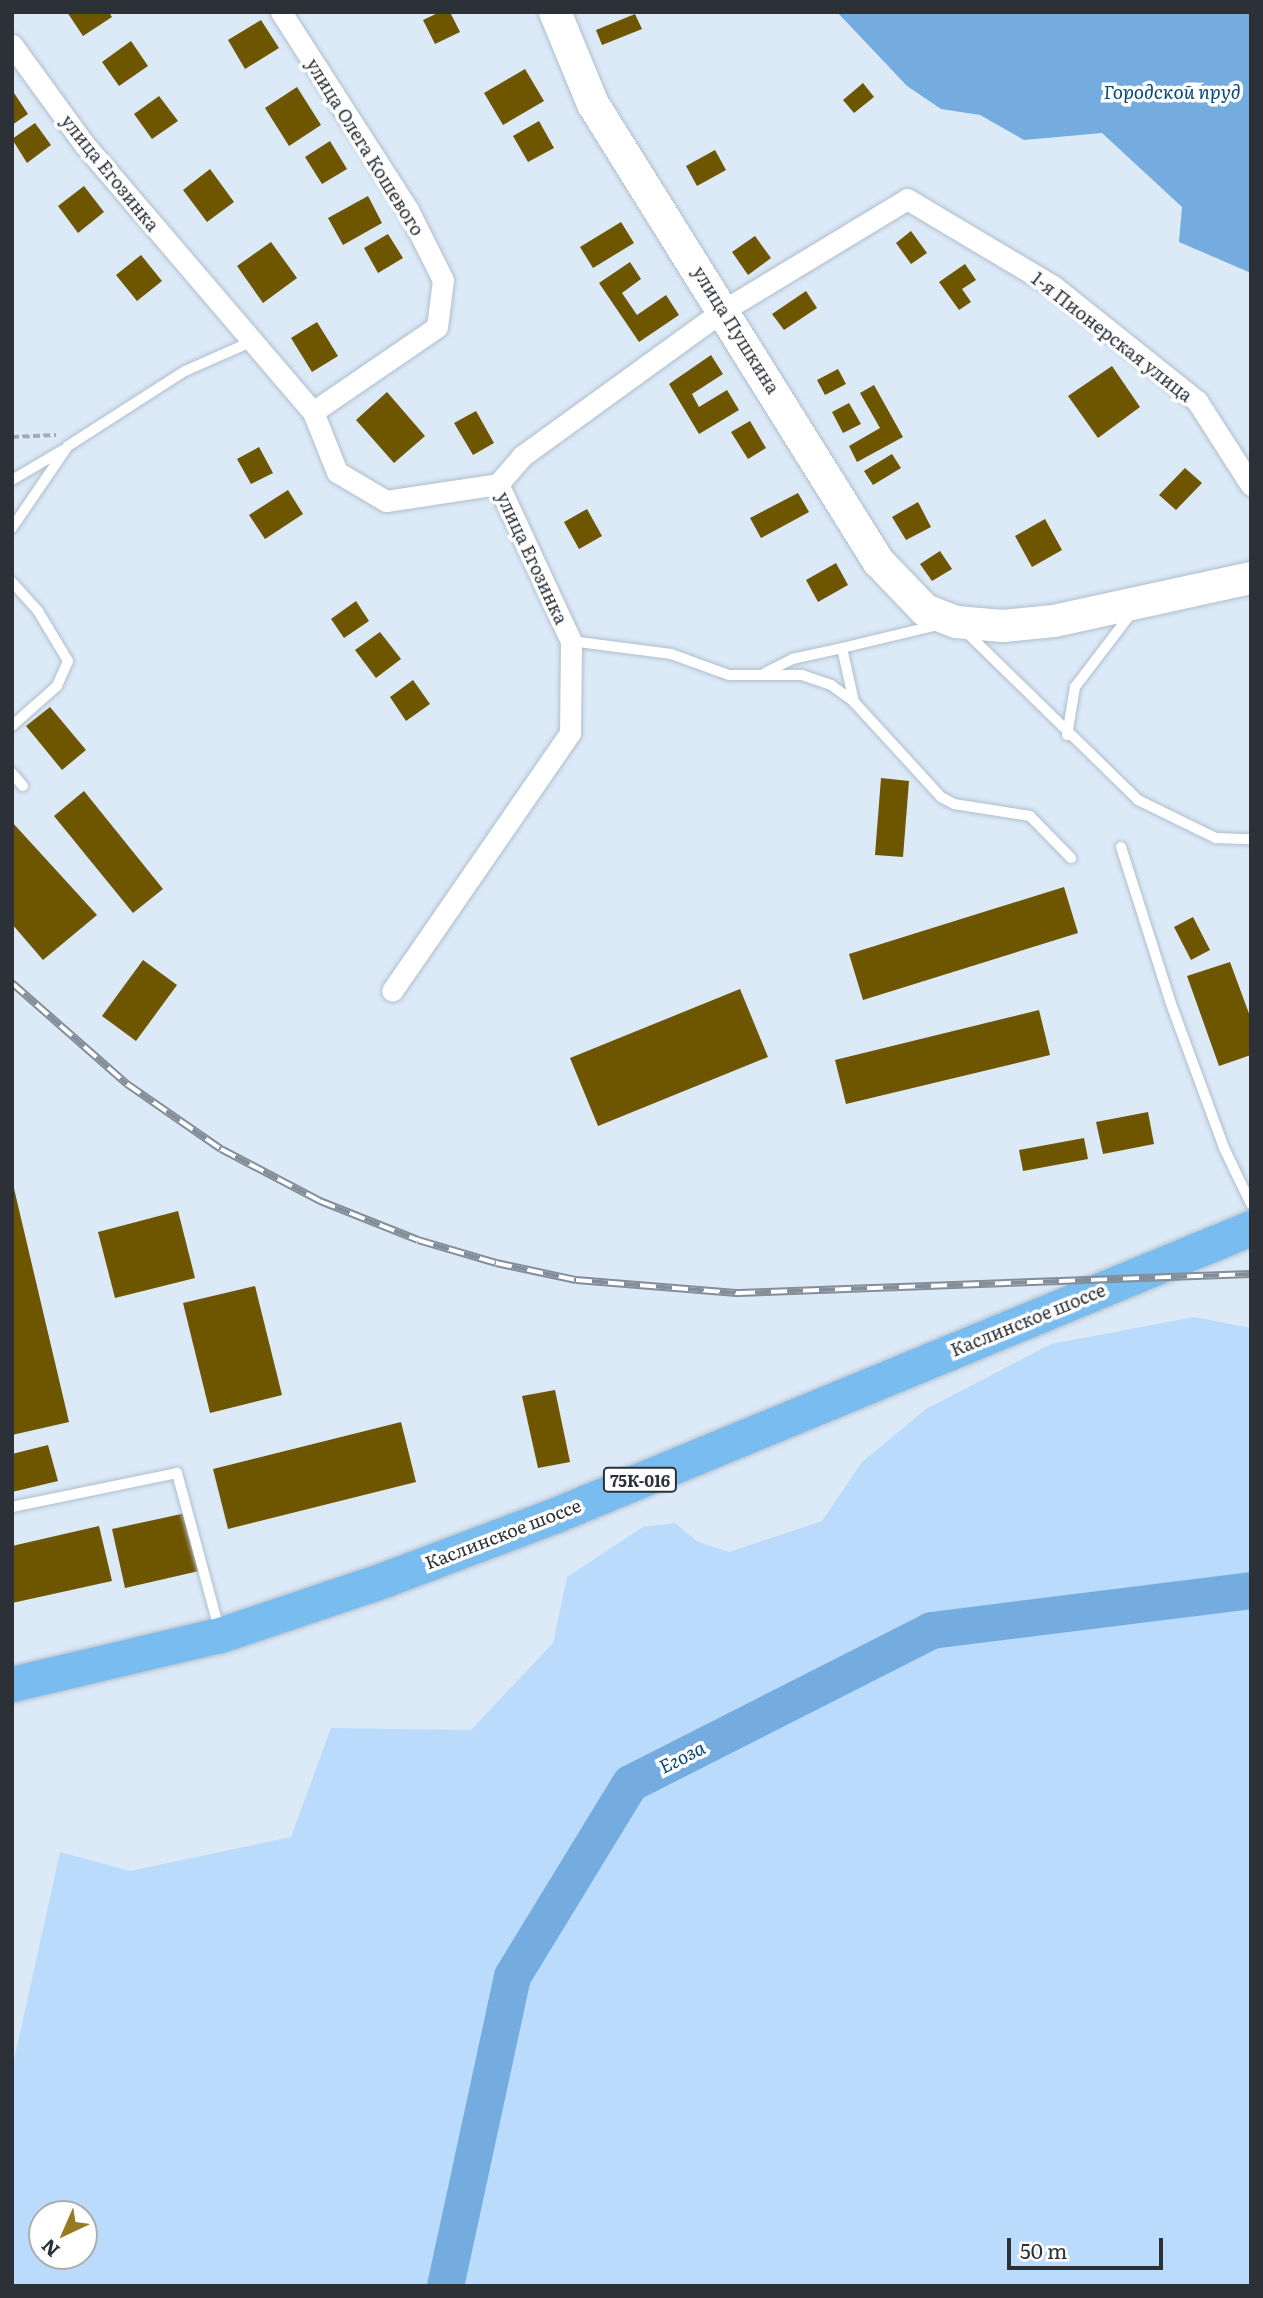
<!DOCTYPE html>
<meta charset="utf-8">
<style>
body{margin:0}
#map{position:relative;width:1263px;height:2298px;overflow:hidden;background:#dceaf8;font-family:Literata,serif}
div>[style]{position:absolute}
[style*='--x']{left:calc(var(--x)*1px);top:calc(var(--y)*1px);width:calc(var(--w)*1px);rotate:calc(var(--a)*1deg)}
.green>*{inset:0;background:#badbfb}
.water>*{inset:0;background:#75acdf}
.river>*{height:37px;margin:-18.5px;padding:0 18.5px;transform-origin:18.5px;border-radius:18.5px;background:#75acdf}
.building>*{inset:0;background:#6e5500}
.path>*{height:3.5px;margin-top:-1.75px;transform-origin:0;background:repeating-linear-gradient(90deg,#a1acb7 0 7px,transparent 0 10.5px)}
.roads{filter:drop-shadow(0 0 2px #b0becb) drop-shadow(0 0 2px #b0becb)}
.lane>*{height:10px;margin:-5px;padding:0 5px;transform-origin:5px;border-radius:5px;background:#fff}
.street>*{height:21px;margin:-10.5px;padding:0 10.5px;transform-origin:10.5px;border-radius:10.5px;background:#fff}
.secondary>*{height:32px;margin:-16px;padding:0 16px;transform-origin:16px;border-radius:16px;background:#fff}
.primary>*{height:35px;margin:-17.5px;padding:0 17.5px;transform-origin:17.5px;border-radius:17.5px;background:#79bcef}
.rail>*{height:8px;margin-top:-4px;transform-origin:0;background:repeating-linear-gradient(90deg,#fff 0 16px,#848e98 0 32px);box-sizing:border-box;border-block:2px solid #848e98}
span{translate:-50% -50%;white-space:nowrap;text-align:center;line-height:1.15;-webkit-text-stroke:7px #fff;paint-order:stroke}
.shield-label span{padding:2px 5px;background:#fff;border:2px solid;border-radius:5px;-webkit-text-stroke-width:0}
.shield-label{font-size:16px;color:#2c3137;font-weight:700}
.street-label{font-size:18px;color:#2c3137}
.water-label{font-size:19px;color:#094878;font-style:italic}
.frame{position:absolute;inset:0;border:14px solid #2c3137;pointer-events:none}
.north{position:absolute;left:28px;top:2200px;width:70px;height:70px;box-sizing:border-box;background:#fff;border:2px solid #abadaf;border-radius:50%;rotate:224deg;font-size:19px;font-weight:700;line-height:28px;text-align:center;color:#2c3137}
.north::after{content:'';display:block;margin:auto;width:24px;height:32px;background:#977921;clip-path:polygon(50% 0,100% 100%,50% 72%,0 100%)}
.scale{position:absolute;left:1007px;top:2238px;width:156px;height:32px;box-sizing:border-box;border:4px solid #2c3137;border-top:0;padding-left:9px;font-size:21px;line-height:24px;white-space:nowrap;color:#2c3137;-webkit-text-stroke:5px #fff;paint-order:stroke}
</style>
<div id="map">
<div class="green">
<i style="clip-path:polygon(evenodd,1194px 1317px,1251px 1328px,1251px 2286px,12px 2286px,12px 2069px,60px 1852px,130px 1871px,291px 1837px,331px 1728px,471px 1730px,553px 1643px,567px 1577px,643px 1527px,675px 1523px,698px 1542px,729px 1552px,822px 1521px,862px 1462px,926px 1409px,1051px 1344px,1194px 1317px,42px 2214px,84px 2214px,84px 2256px,42px 2256px,42px 2214px)"></i>
</div>
<div class="water">
<i style="clip-path:polygon(837px 12px,1251px 12px,1251px 273px,1179px 242px,1182px 207px,1102px 133px,1024px 140px,980px 115px,941px 109px,907px 86px)"></i>
</div>
<div class="river">
<i style="--x:445;--y:2286;--w:317;--a:-77.8"></i>
<i style="--x:512;--y:1976;--w:226;--a:-58.6"></i>
<i style="--x:630;--y:1783;--w:338;--a:-26.9"></i>
<i style="--x:931;--y:1630;--w:322;--a:-7.1"></i>
</div>
<div class="building">
<i style="clip-path:polygon(67px 12px,109px 12px,112px 17px,83px 36px)"></i>
<i style="clip-path:polygon(440px 12px,450px 12px,460px 32px,435px 44px,423px 20px)"></i>
<i style="clip-path:polygon(635px 14px,642px 29px,602px 45px,596px 30px)"></i>
<i style="clip-path:polygon(261px 20px,279px 48px,245px 69px,228px 40px)"></i>
<i style="clip-path:polygon(131px 41px,148px 66px,119px 86px,102px 62px)"></i>
<i style="clip-path:polygon(525px 69px,544px 101px,503px 125px,484px 93px)"></i>
<i style="clip-path:polygon(863px 83px,874px 97px,854px 113px,843px 100px)"></i>
<i style="clip-path:polygon(297px 87px,321px 125px,289px 146px,265px 108px)"></i>
<i style="clip-path:polygon(12px 90px,28px 114px,12px 125px)"></i>
<i style="clip-path:polygon(159px 96px,178px 121px,152px 139px,134px 114px)"></i>
<i style="clip-path:polygon(539px 121px,554px 148px,528px 162px,513px 136px)"></i>
<i style="clip-path:polygon(35px 123px,51px 145px,27px 163px,12px 139px)"></i>
<i style="clip-path:polygon(330px 141px,347px 169px,322px 184px,305px 157px)"></i>
<i style="clip-path:polygon(715px 150px,726px 170px,697px 186px,686px 166px)"></i>
<i style="clip-path:polygon(210px 169px,234px 202px,207px 222px,183px 190px)"></i>
<i style="clip-path:polygon(84px 186px,104px 212px,78px 233px,58px 206px)"></i>
<i style="clip-path:polygon(368px 196px,382px 223px,343px 245px,328px 218px)"></i>
<i style="clip-path:polygon(621px 222px,634px 243px,593px 268px,580px 247px)"></i>
<i style="clip-path:polygon(911px 231px,927px 253px,911px 264px,896px 243px)"></i>
<i style="clip-path:polygon(388px 234px,403px 258px,378px 273px,364px 248px)"></i>
<i style="clip-path:polygon(755px 236px,771px 258px,748px 275px,732px 252px)"></i>
<i style="clip-path:polygon(271px 242px,297px 278px,263px 303px,237px 266px)"></i>
<i style="clip-path:polygon(141px 255px,162px 281px,137px 301px,116px 275px)"></i>
<i style="clip-path:polygon(630px 262px,641px 279px,622px 293px,637px 315px,666px 295px,679px 315px,639px 342px,599px 283px)"></i>
<i style="clip-path:polygon(965px 264px,976px 280px,962px 289px,971px 302px,959px 310px,939px 282px)"></i>
<i style="clip-path:polygon(806px 291px,817px 308px,784px 330px,772px 314px)"></i>
<i style="clip-path:polygon(317px 322px,338px 356px,312px 372px,291px 338px)"></i>
<i style="clip-path:polygon(711px 355px,723px 374px,692px 394px,699px 407px,727px 390px,739px 410px,699px 434px,669px 384px)"></i>
<i style="clip-path:polygon(1112px 366px,1140px 407px,1098px 438px,1068px 396px)"></i>
<i style="clip-path:polygon(838px 369px,846px 384px,825px 395px,817px 380px)"></i>
<i style="clip-path:polygon(874px 385px,903px 437px,857px 462px,849px 446px,880px 428px,860px 393px)"></i>
<i style="clip-path:polygon(387px 392px,425px 436px,394px 463px,356px 420px)"></i>
<i style="clip-path:polygon(849px 403px,861px 424px,843px 433px,832px 412px)"></i>
<i style="clip-path:polygon(476px 411px,494px 443px,473px 455px,454px 423px)"></i>
<i style="clip-path:polygon(750px 421px,766px 448px,748px 459px,731px 432px)"></i>
<i style="clip-path:polygon(259px 447px,273px 473px,251px 484px,237px 459px)"></i>
<i style="clip-path:polygon(892px 454px,901px 468px,873px 485px,864px 471px)"></i>
<i style="clip-path:polygon(1185px 468px,1202px 483px,1176px 510px,1159px 495px)"></i>
<i style="clip-path:polygon(288px 490px,303px 514px,265px 539px,249px 515px)"></i>
<i style="clip-path:polygon(798px 493px,809px 512px,761px 538px,750px 518px)"></i>
<i style="clip-path:polygon(918px 502px,931px 527px,906px 540px,892px 517px)"></i>
<i style="clip-path:polygon(587px 509px,602px 536px,579px 549px,564px 522px)"></i>
<i style="clip-path:polygon(1045px 519px,1062px 550px,1032px 567px,1015px 536px)"></i>
<i style="clip-path:polygon(940px 551px,952px 569px,932px 581px,920px 564px)"></i>
<i style="clip-path:polygon(836px 563px,848px 585px,818px 602px,806px 580px)"></i>
<i style="clip-path:polygon(356px 601px,369px 621px,344px 638px,331px 619px)"></i>
<i style="clip-path:polygon(380px 632px,401px 659px,376px 678px,355px 650px)"></i>
<i style="clip-path:polygon(413px 680px,430px 704px,406px 721px,390px 697px)"></i>
<i style="clip-path:polygon(50px 707px,86px 750px,62px 770px,26px 726px)"></i>
<i style="clip-path:polygon(881px 778px,909px 781px,903px 857px,875px 855px)"></i>
<i style="clip-path:polygon(84px 791px,163px 889px,133px 913px,54px 816px)"></i>
<i style="clip-path:polygon(12px 822px,97px 915px,43px 960px,12px 924px)"></i>
<i style="clip-path:polygon(1064px 887px,1078px 933px,863px 1000px,849px 954px)"></i>
<i style="clip-path:polygon(1193px 917px,1210px 950px,1191px 960px,1174px 927px)"></i>
<i style="clip-path:polygon(143px 960px,177px 985px,136px 1041px,102px 1016px)"></i>
<i style="clip-path:polygon(1230px 962px,1251px 1019px,1251px 1055px,1219px 1066px,1187px 976px)"></i>
<i style="clip-path:polygon(740px 989px,768px 1057px,598px 1126px,570px 1058px)"></i>
<i style="clip-path:polygon(1039px 1010px,1050px 1055px,846px 1104px,835px 1060px)"></i>
<i style="clip-path:polygon(1148px 1112px,1154px 1144px,1103px 1154px,1096px 1122px)"></i>
<i style="clip-path:polygon(1084px 1138px,1088px 1159px,1023px 1171px,1019px 1150px)"></i>
<i style="clip-path:polygon(12px 1180px,69px 1422px,12px 1435px)"></i>
<i style="clip-path:polygon(178px 1211px,195px 1278px,115px 1298px,98px 1232px)"></i>
<i style="clip-path:polygon(255px 1286px,282px 1395px,210px 1413px,183px 1303px)"></i>
<i style="clip-path:polygon(555px 1390px,570px 1462px,538px 1468px,522px 1396px)"></i>
<i style="clip-path:polygon(401px 1422px,416px 1482px,228px 1529px,213px 1469px)"></i>
<i style="clip-path:polygon(48px 1445px,58px 1481px,12px 1492px,12px 1454px)"></i>
<i style="clip-path:polygon(186px 1513px,199px 1571px,125px 1588px,112px 1529px)"></i>
<i style="clip-path:polygon(99px 1526px,112px 1581px,12px 1603px,12px 1546px)"></i>
</div>
<div class="path">
<i style="--x:12;--y:437;--w:44;--a:-2.6"></i>
</div>
<div class="roads">
<div class="lane">
<i style="--x:12;--y:480;--w:59;--a:-30.5"></i>
<i style="--x:12;--y:528;--w:99;--a:-55.7"></i>
<i style="--x:68;--y:446;--w:139;--a:-32.7"></i>
<i style="--x:185;--y:371;--w:74;--a:-23.8"></i>
<i style="--x:12;--y:582;--w:39;--a:48"></i>
<i style="--x:38;--y:611;--w:58;--a:59"></i>
<i style="--x:68;--y:661;--w:27;--a:114"></i>
<i style="--x:57;--y:686;--w:60;--a:138.4"></i>
<i style="--x:964;--y:630;--w:243;--a:44.3"></i>
<i style="--x:1138;--y:800;--w:87;--a:26"></i>
<i style="--x:1216;--y:838;--w:35;--a:2"></i>
<i style="--x:571;--y:641;--w:101;--a:7.4"></i>
<i style="--x:671;--y:654;--w:62;--a:19.9"></i>
<i style="--x:729;--y:675;--w:73;--a:0"></i>
<i style="--x:802;--y:675;--w:31;--a:19"></i>
<i style="--x:831;--y:685;--w:29;--a:36"></i>
<i style="--x:854;--y:702;--w:129;--a:47.5"></i>
<i style="--x:941;--y:797;--w:15;--a:28"></i>
<i style="--x:954;--y:804;--w:77;--a:9"></i>
<i style="--x:1030;--y:816;--w:59;--a:45.7"></i>
<i style="--x:765;--y:673;--w:30;--a:-27"></i>
<i style="--x:792;--y:659;--w:51;--a:-12.4"></i>
<i style="--x:854;--y:702;--w:55;--a:-102.5"></i>
<i style="--x:842;--y:648;--w:99;--a:-13.5"></i>
<i style="--x:1067;--y:735;--w:49;--a:-80.5"></i>
<i style="--x:1075;--y:687;--w:96;--a:-52.7"></i>
<i style="--x:12;--y:773;--w:17;--a:50"></i>
<i style="--x:1121;--y:847;--w:162;--a:72.3"></i>
<i style="--x:1170;--y:1001;--w:157;--a:69.8"></i>
<i style="--x:1224;--y:1148;--w:62;--a:64.3"></i>
<i style="--x:12;--y:1507;--w:168;--a:-11.6"></i>
<i style="--x:177;--y:1473;--w:162;--a:74.9"></i>
</div>
<div class="street">
<i style="--x:281;--y:12;--w:235;--a:57.3"></i>
<i style="--x:408;--y:210;--w:78;--a:63.4"></i>
<i style="--x:443;--y:280;--w:47;--a:97.3"></i>
<i style="--x:437;--y:327;--w:150;--a:145.6"></i>
<i style="--x:12;--y:45;--w:122;--a:54"></i>
<i style="--x:84;--y:144;--w:353;--a:49.5"></i>
<i style="--x:313;--y:412;--w:65;--a:68.2"></i>
<i style="--x:337;--y:472;--w:57;--a:30.6"></i>
<i style="--x:386;--y:501;--w:113;--a:-8.6"></i>
<i style="--x:498;--y:484;--w:173;--a:65.1"></i>
<i style="--x:571;--y:641;--w:92;--a:90.6"></i>
<i style="--x:570;--y:733;--w:313;--a:124.6"></i>
<i style="--x:498;--y:484;--w:37;--a:-49"></i>
<i style="--x:522;--y:456;--w:249;--a:-35.9"></i>
<i style="--x:724;--y:310;--w:214;--a:-31.2"></i>
<i style="--x:907;--y:199;--w:170;--a:30.8"></i>
<i style="--x:1053;--y:286;--w:184;--a:38.6"></i>
<i style="--x:1197;--y:401;--w:100;--a:57.3"></i>
</div>
<div class="secondary">
<i style="--x:555;--y:12;--w:100;--a:67.6"></i>
<i style="--x:593;--y:104;--w:539;--a:58.05"></i>
<i style="--x:878;--y:561;--w:68;--a:46.2"></i>
<i style="--x:925;--y:610;--w:33;--a:21"></i>
<i style="--x:956;--y:622;--w:47;--a:4.9"></i>
<i style="--x:1003;--y:626;--w:51;--a:-5.6"></i>
<i style="--x:1054;--y:621;--w:202;--a:-12.3"></i>
</div>
<div class="primary">
<i style="--x:12;--y:1684;--w:214;--a:-13.3"></i>
<i style="--x:220;--y:1635;--w:175;--a:-18.6"></i>
<i style="--x:386;--y:1579;--w:184;--a:-20.7"></i>
<i style="--x:558;--y:1514;--w:750;--a:-22.43"></i>
</div>
</div>
<div class="rail">
<i style="--x:12;--y:983;--w:153;--a:41.3"></i>
<i style="--x:127;--y:1084;--w:114;--a:34.7"></i>
<i style="--x:221;--y:1149;--w:112;--a:27.7"></i>
<i style="--x:320;--y:1201;--w:105;--a:21.7"></i>
<i style="--x:418;--y:1240;--w:81;--a:16.4"></i>
<i style="--x:496;--y:1263;--w:82;--a:12"></i>
<i style="--x:576;--y:1280;--w:164;--a:4.6"></i>
<i style="--x:739;--y:1293;--w:512;--a:-2.13"></i>
</div>
<div class="shield-label">
<span style="left:640px;top:1480px">75К-016</span>
</div>
<div class="street-label">
<span style="left:365px;top:147px;rotate:58deg">улица Олега Кошевого</span>
<span style="left:110px;top:173px;rotate:51deg">улица Егозинка</span>
<span style="left:736px;top:330px;rotate:58deg">улица Пушкина</span>
<span style="left:1112px;top:337px;rotate:38deg">1-я Пионерская улица</span>
<span style="left:532px;top:558px;rotate:65deg">улица Егозинка</span>
<span style="left:1028px;top:1320px;rotate:-22deg">Каслинское шоссе</span>
<span style="left:503px;top:1534px;rotate:-21deg">Каслинское шоссе</span>
</div>
<div class="water-label">
<span style="left:1172px;top:92px">Городской пруд</span>
<span style="left:682px;top:1757px;rotate:-27deg">Егоза</span>
</div>
<div class="frame"></div>
<div class="north">N</div>
<div class="scale">50 m</div>
</div>
